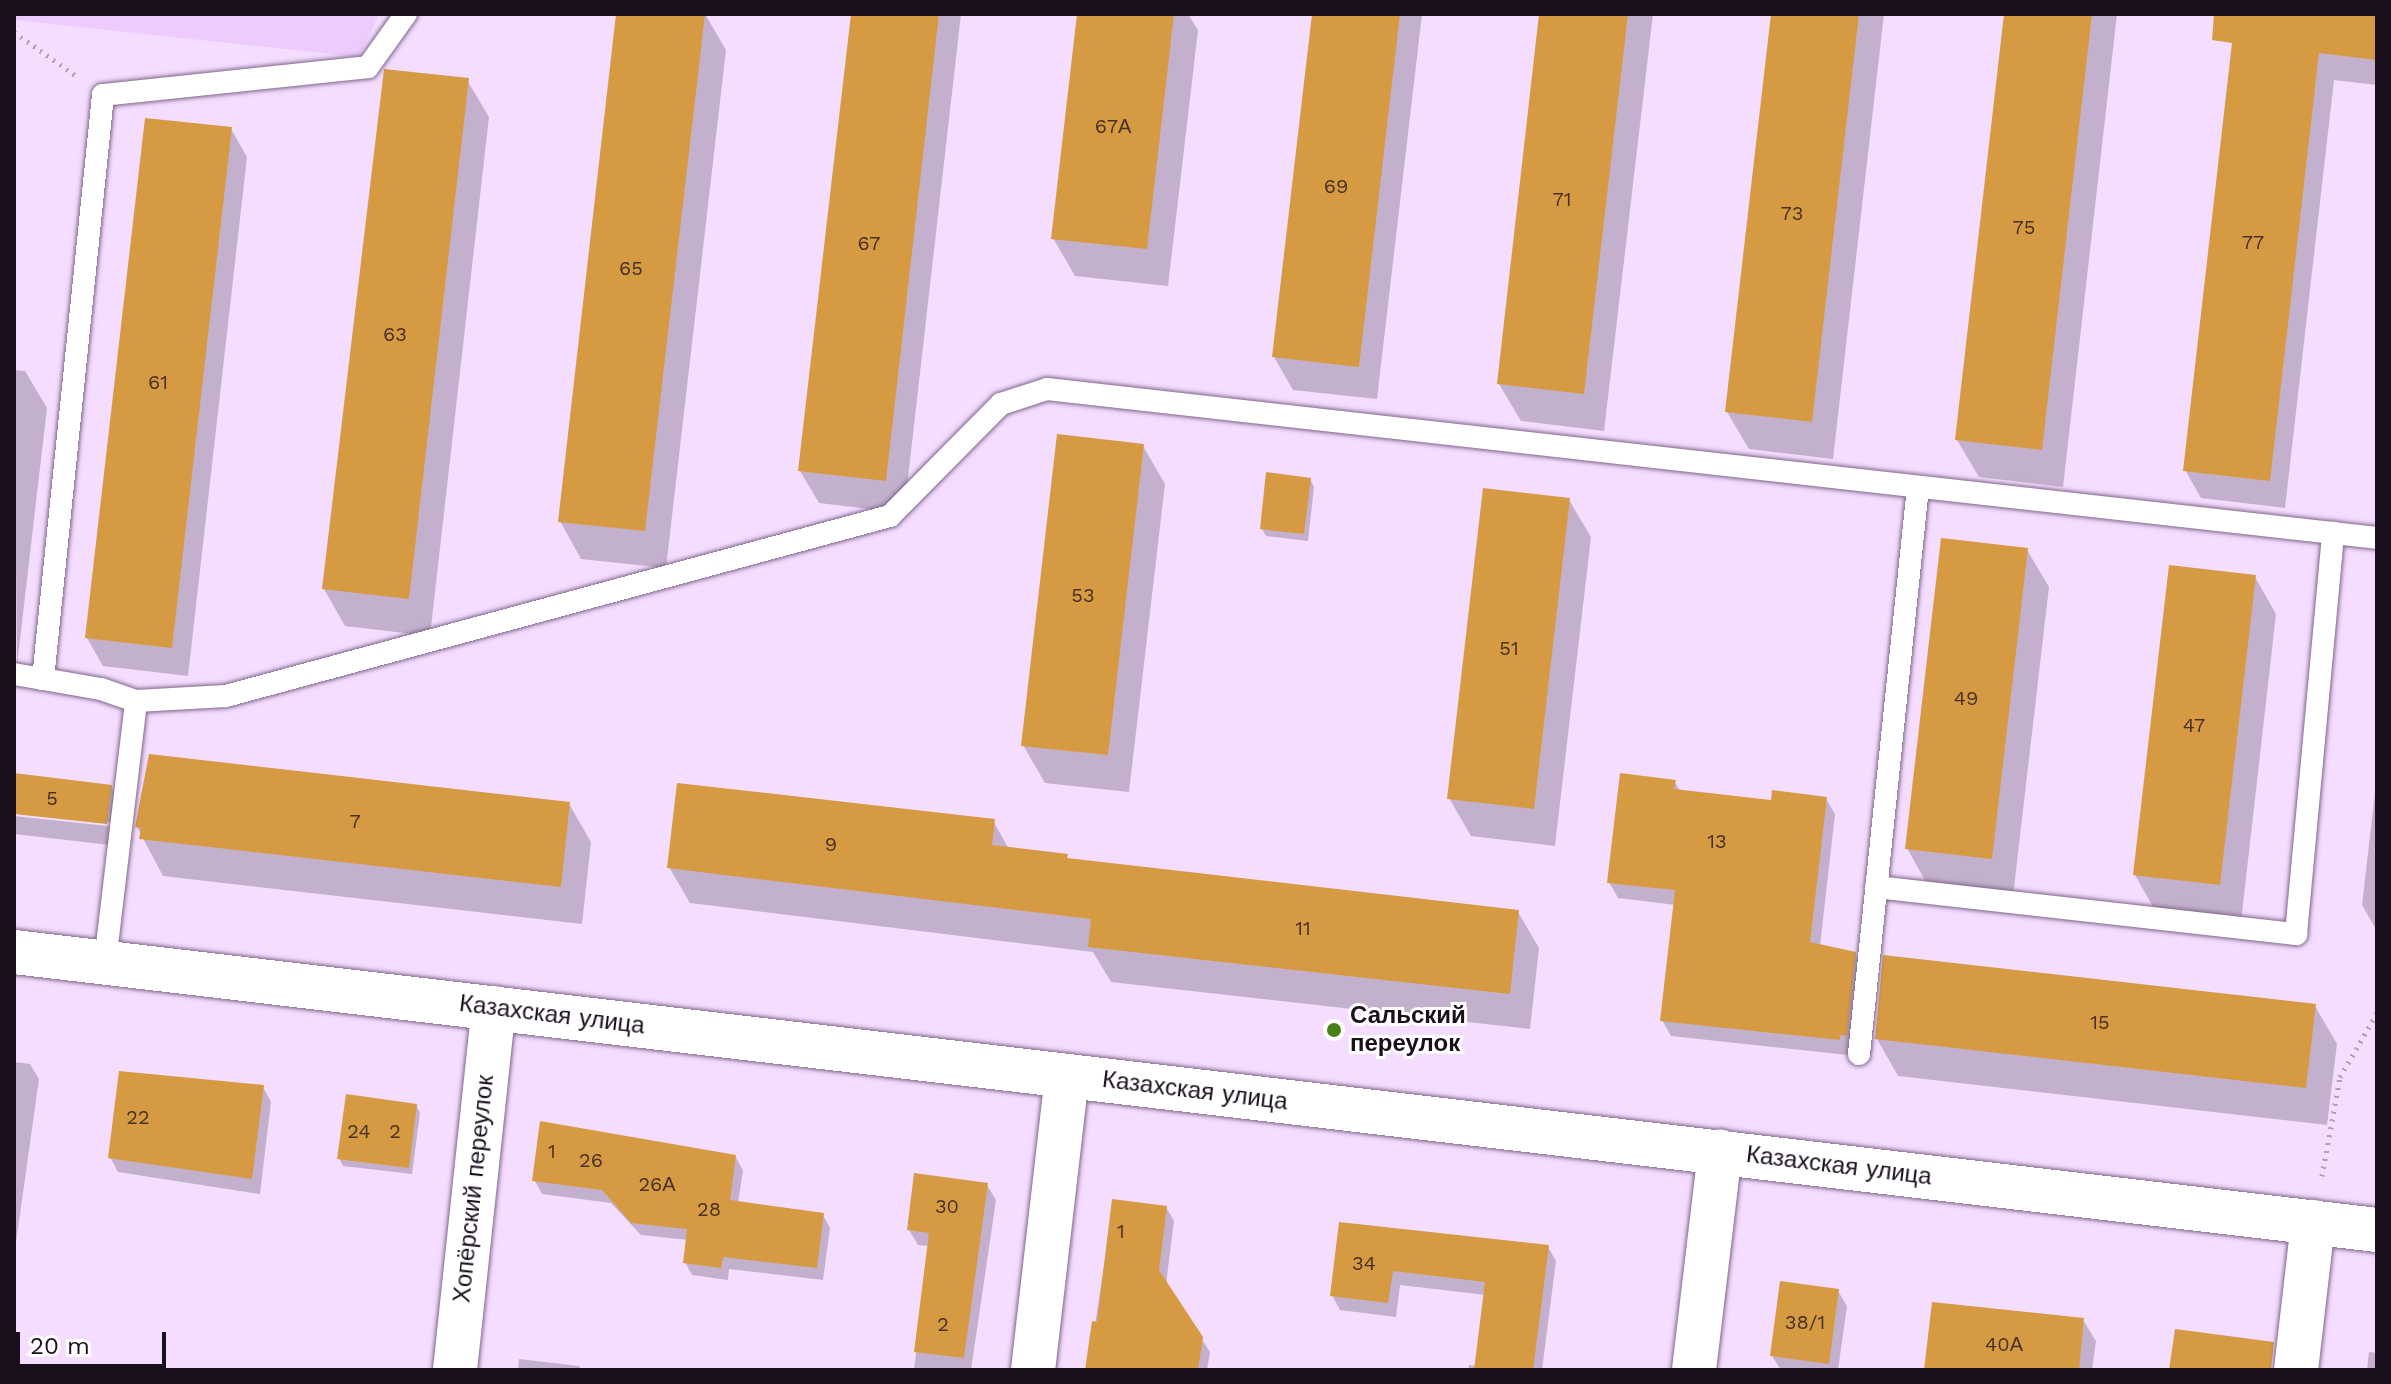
<!DOCTYPE html>
<meta charset="utf-8">
<style>
body{margin:0}
#map{position:relative;width:2391px;height:1384px;overflow:hidden;background:#f4ddff;font-family:"Work Sans",sans-serif}
div>[style]{position:absolute}
[style*='--x']{left:calc(var(--x)*1px);top:calc(var(--y)*1px);width:calc(var(--w)*1px);rotate:calc(var(--a)*1deg)}
.built>*{inset:0;background:#edccfd}
.shadow>*{inset:0;background:#0003}
.building>*{inset:0;background:#d69b42}
.path>*{height:5px;margin-top:-2.5px;transform-origin:0;background:repeating-linear-gradient(90deg,#b19eba 0 2px,transparent 0 8px)}
.roads{filter:drop-shadow(0 0 2px #7f668b) drop-shadow(0 0 2px #7f668b)}
.lane>*{height:22px;margin:-11px;padding:0 11px;transform-origin:11px;border-radius:11px;background:#fff}
.street>*{height:44px;margin:-22px;padding:0 22px;transform-origin:22px;border-radius:22px;background:#fff}
.secondary>*{height:44px;margin:-22px;padding:0 22px;transform-origin:22px;border-radius:22px;background:#fff}
.dots>*{width:22px;height:22px;translate:-50% -50%;box-sizing:border-box;border:4px solid #fff;border-radius:50%}
span{translate:-50% -50%;white-space:nowrap;text-align:center;line-height:1.15;-webkit-text-stroke:6px #fff;paint-order:stroke}
.number-label{font-size:20px;color:#483226}
.number-label span{-webkit-text-stroke-width:0}
.street-label{font-size:24px;color:#190f1d}
.poi-label{font-size:24px;color:#190f1d;font-weight:700}
.left{translate:0 -50%;text-align:left}
.frame{position:absolute;inset:0;border:16px solid #190f1d;pointer-events:none}
.scale{position:absolute;left:16px;top:1332px;width:150px;height:36px;box-sizing:border-box;border:4px solid #190f1d;border-top:0;padding-left:10px;font-size:24px;line-height:28px;white-space:nowrap;color:#190f1d;-webkit-text-stroke:6px #fff;paint-order:stroke}
</style>
<div id="map">
<div class="built">
<i style="clip-path:polygon(14px 14px,379px 14px,359px 57px,14px 20px)"></i>
</div>
<div class="shadow">
<i style="clip-path:polygon(618px 14px,705px 14px,726px 50px,666px 568px,581px 559px,560px 521px)"></i>
<i style="clip-path:polygon(853px 14px,961px 14px,904px 513px,819px 503px,800px 471px)"></i>
<i style="clip-path:polygon(1079px 14px,1188px 14px,1198px 30px,1168px 286px,1075px 276px,1053px 238px)"></i>
<i style="clip-path:polygon(1314px 14px,1422px 14px,1377px 399px,1293px 390px,1274px 357px)"></i>
<i style="clip-path:polygon(1541px 14px,1653px 14px,1604px 431px,1521px 421px,1499px 384px)"></i>
<i style="clip-path:polygon(1773px 14px,1884px 14px,1833px 459px,1749px 449px,1727px 412px)"></i>
<i style="clip-path:polygon(2006px 14px,2117px 14px,2063px 487px,1979px 477px,1957px 440px)"></i>
<i style="clip-path:polygon(2237px 14px,2377px 14px,2377px 85px,2334px 80px,2285px 508px,2201px 498px,2185px 470px)"></i>
<i style="clip-path:polygon(467px 80px,489px 117px,430px 636px,345px 626px,324px 589px)"></i>
<i style="clip-path:polygon(231px 129px,247px 157px,188px 676px,103px 666px,87px 638px)"></i>
<i style="clip-path:polygon(14px 370px,25px 371px,47px 408px,17px 665px)"></i>
<i style="clip-path:polygon(1143px 446px,1165px 484px,1129px 792px,1045px 783px,1023px 745px)"></i>
<i style="clip-path:polygon(1310px 479px,1314px 487px,1308px 541px,1266px 536px,1262px 529px)"></i>
<i style="clip-path:polygon(1569px 500px,1591px 537px,1555px 846px,1471px 836px,1449px 798px)"></i>
<i style="clip-path:polygon(2027px 550px,2049px 587px,2013px 896px,1928px 886px,1907px 848px)"></i>
<i style="clip-path:polygon(2255px 577px,2276px 614px,2241px 922px,2156px 912px,2135px 875px)"></i>
<i style="clip-path:polygon(14px 775px,111px 786px,124px 809px,119px 846px,14px 834px,14px 816px,117px 827px,117px 823px,14px 812px)"></i>
<i style="clip-path:polygon(2377px 775px,2377px 931px,2362px 905px)"></i>
<i style="clip-path:polygon(1674px 781px,1681px 792px,1773px 803px,1826px 799px,1835px 814px,1820px 946px,1854px 953px,1863px 969px,1848px 1055px,1671px 1036px,1662px 1020px,1676px 905px,1618px 898px,1609px 882px)"></i>
<i style="clip-path:polygon(569px 804px,591px 842px,582px 924px,163px 876px,137px 827px)"></i>
<i style="clip-path:polygon(993px 821px,1009px 849px,1066px 856px,1069px 861px,1518px 912px,1539px 948px,1530px 1029px,1111px 982px,1093px 952px,690px 903px,669px 867px)"></i>
<i style="clip-path:polygon(2315px 1006px,2337px 1044px,2327px 1125px,1898px 1076px,1877px 1039px)"></i>
<i style="clip-path:polygon(14px 1062px,30px 1064px,39px 1079px,14px 1257px)"></i>
<i style="clip-path:polygon(263px 1087px,271px 1102px,260px 1194px,118px 1172px,110px 1157px)"></i>
<i style="clip-path:polygon(416px 1105px,420px 1113px,412px 1174px,343px 1166px,339px 1158px)"></i>
<i style="clip-path:polygon(735px 1156px,743px 1170px,738px 1203px,823px 1215px,830px 1228px,823px 1280px,729px 1269px,728px 1280px,692px 1275px,685px 1262px,688px 1240px,641px 1235px,611px 1203px,542px 1194px,535px 1181px)"></i>
<i style="clip-path:polygon(987px 1185px,996px 1200px,971px 1370px,914px 1370px,929px 1246px,918px 1245px,909px 1230px)"></i>
<i style="clip-path:polygon(1114px 1201px,1166px 1207px,1174px 1221px,1166px 1284px,1210px 1352px,1207px 1370px,1088px 1370px)"></i>
<i style="clip-path:polygon(1341px 1224px,1548px 1247px,1556px 1261px,1542px 1370px,1468px 1370px,1469px 1365px,1476px 1366px,1486px 1295px,1400px 1285px,1396px 1317px,1340px 1310px,1332px 1295px)"></i>
<i style="clip-path:polygon(1838px 1291px,1847px 1306px,1838px 1370px,1781px 1370px,1772px 1356px)"></i>
<i style="clip-path:polygon(2083px 1320px,2096px 1341px,2092px 1370px,1926px 1370px)"></i>
<i style="clip-path:polygon(2369px 1352px,2377px 1353px,2377px 1370px,2367px 1370px)"></i>
<i style="clip-path:polygon(519px 1359px,579px 1366px,581px 1370px,518px 1370px)"></i>
</div>
<div class="building">
<i style="clip-path:polygon(616px 14px,705px 14px,645px 531px,558px 522px)"></i>
<i style="clip-path:polygon(851px 14px,939px 14px,886px 481px,798px 471px)"></i>
<i style="clip-path:polygon(1077px 14px,1174px 14px,1147px 249px,1051px 239px)"></i>
<i style="clip-path:polygon(1312px 14px,1400px 14px,1359px 367px,1272px 357px)"></i>
<i style="clip-path:polygon(1539px 14px,1628px 14px,1584px 394px,1497px 384px)"></i>
<i style="clip-path:polygon(1771px 14px,1859px 14px,1812px 422px,1725px 412px)"></i>
<i style="clip-path:polygon(2004px 14px,2092px 14px,2042px 450px,1955px 440px)"></i>
<i style="clip-path:polygon(2214px 14px,2377px 14px,2377px 60px,2319px 53px,2270px 481px,2183px 471px,2232px 43px,2212px 40px)"></i>
<i style="clip-path:polygon(384px 69px,469px 78px,409px 599px,322px 589px)"></i>
<i style="clip-path:polygon(145px 118px,232px 127px,172px 648px,85px 638px)"></i>
<i style="clip-path:polygon(1057px 434px,1144px 444px,1108px 755px,1021px 746px)"></i>
<i style="clip-path:polygon(1266px 472px,1311px 478px,1304px 534px,1260px 529px)"></i>
<i style="clip-path:polygon(1483px 488px,1570px 498px,1534px 809px,1447px 799px)"></i>
<i style="clip-path:polygon(1941px 538px,2028px 548px,1992px 859px,1905px 849px)"></i>
<i style="clip-path:polygon(2169px 565px,2256px 575px,2220px 885px,2133px 875px)"></i>
<i style="clip-path:polygon(149px 754px,570px 802px,561px 887px,139px 839px,141px 828px,135px 827px)"></i>
<i style="clip-path:polygon(14px 773px,112px 785px,107px 824px,14px 814px)"></i>
<i style="clip-path:polygon(1620px 773px,1676px 780px,1674px 789px,1771px 800px,1772px 790px,1827px 797px,1810px 942px,1856px 952px,1847px 1036px,1840px 1035px,1840px 1040px,1660px 1021px,1675px 890px,1607px 883px)"></i>
<i style="clip-path:polygon(677px 783px,995px 819px,992px 845px,1068px 854px,1067px 858px,1519px 910px,1510px 994px,1088px 947px,1091px 919px,667px 868px)"></i>
<i style="clip-path:polygon(1883px 955px,2316px 1004px,2306px 1088px,1875px 1039px)"></i>
<i style="clip-path:polygon(119px 1071px,264px 1085px,252px 1179px,108px 1158px)"></i>
<i style="clip-path:polygon(346px 1094px,417px 1104px,409px 1168px,337px 1159px)"></i>
<i style="clip-path:polygon(540px 1121px,736px 1155px,730px 1200px,824px 1213px,817px 1268px,723px 1257px,721px 1268px,683px 1263px,687px 1229px,631px 1223px,602px 1190px,532px 1181px)"></i>
<i style="clip-path:polygon(914px 1173px,988px 1183px,964px 1358px,914px 1352px,929px 1233px,907px 1230px)"></i>
<i style="clip-path:polygon(1112px 1199px,1167px 1206px,1159px 1270px,1203px 1337px,1198px 1370px,1085px 1370px,1092px 1321px,1097px 1322px)"></i>
<i style="clip-path:polygon(1339px 1222px,1549px 1245px,1533px 1370px,1474px 1370px,1485px 1282px,1393px 1271px,1388px 1303px,1330px 1296px)"></i>
<i style="clip-path:polygon(1780px 1281px,1839px 1289px,1829px 1364px,1770px 1356px)"></i>
<i style="clip-path:polygon(1932px 1302px,2084px 1318px,2079px 1370px,1924px 1370px)"></i>
<i style="clip-path:polygon(2175px 1329px,2274px 1342px,2271px 1370px,2169px 1370px)"></i>
</div>
<div class="path">
<i style="--x:14;--y:32;--w:75;--a:35.2"></i>
<i style="--x:2322;--y:1176;--w:101;--a:-79.7"></i>
<i style="--x:2340;--y:1077;--w:74;--a:-60"></i>
</div>
<div class="roads">
<div class="lane">
<i style="--x:14;--y:674;--w:88;--a:9.8"></i>
<i style="--x:101;--y:689;--w:37;--a:19"></i>
<i style="--x:136;--y:701;--w:90;--a:-3.2"></i>
<i style="--x:226;--y:696;--w:688;--a:-15.17"></i>
<i style="--x:890;--y:516;--w:158;--a:-45.3"></i>
<i style="--x:1001;--y:404;--w:48;--a:-18.1"></i>
<i style="--x:1047;--y:389;--w:1338;--a:6.39"></i>
<i style="--x:43;--y:679;--w:587;--a:-84.13"></i>
<i style="--x:103;--y:95;--w:266;--a:-6"></i>
<i style="--x:368;--y:67;--w:65;--a:-54.4"></i>
<i style="--x:1876;--y:887;--w:423;--a:6.4"></i>
<i style="--x:2296;--y:934;--w:403;--a:-84.7"></i>
<i style="--x:105;--y:962;--w:263;--a:-83.2"></i>
<i style="--x:1859;--y:1054;--w:570;--a:-84.06"></i>
</div>
<div class="street">
<i style="--x:455;--y:1370;--w:364;--a:-83.9"></i>
<i style="--x:1033;--y:1370;--w:296;--a:-83.4"></i>
<i style="--x:2296;--y:1370;--w:149;--a:-83.4"></i>
</div>
<div class="secondary">
<i style="--x:14;--y:952;--w:2379;--a:6.71"></i>
<i style="--x:1694;--y:1370;--w:220;--a:-83.2"></i>
</div>
</div>
<div class="dots">
<i style="left:1334px;top:1030px;background:#488119"></i>
</div>
<div class="number-label">
<span style="left:1113px;top:126px">67А</span>
<span style="left:1336px;top:186px">69</span>
<span style="left:1562px;top:199px">71</span>
<span style="left:1792px;top:213px">73</span>
<span style="left:2024px;top:227px">75</span>
<span style="left:2253px;top:242px">77</span>
<span style="left:869px;top:243px">67</span>
<span style="left:631px;top:268px">65</span>
<span style="left:395px;top:334px">63</span>
<span style="left:158px;top:382px">61</span>
<span style="left:1083px;top:595px">53</span>
<span style="left:1509px;top:648px">51</span>
<span style="left:1966px;top:698px">49</span>
<span style="left:2194px;top:725px">47</span>
<span style="left:52px;top:798px">5</span>
<span style="left:355px;top:821px">7</span>
<span style="left:1717px;top:841px">13</span>
<span style="left:831px;top:844px">9</span>
<span style="left:1303px;top:928px">11</span>
<span style="left:2100px;top:1022px">15</span>
<span style="left:138px;top:1117px">22</span>
<span style="left:359px;top:1131px">24</span>
<span style="left:395px;top:1131px">2</span>
<span style="left:552px;top:1151px">1</span>
<span style="left:591px;top:1160px">26</span>
<span style="left:657px;top:1184px">26А</span>
<span style="left:947px;top:1206px">30</span>
<span style="left:709px;top:1209px">28</span>
<span style="left:1121px;top:1231px">1</span>
<span style="left:1364px;top:1263px">34</span>
<span style="left:1805px;top:1322px">38/1</span>
<span style="left:943px;top:1324px">2</span>
<span style="left:2004px;top:1344px">40А</span>
</div>
<div class="street-label">
<span style="left:552px;top:1015px;rotate:7deg">Казахская улица</span>
<span style="left:1195px;top:1091px;rotate:7deg">Казахская улица</span>
<span style="left:1839px;top:1166px;rotate:7deg">Казахская улица</span>
<span style="left:474px;top:1189px;rotate:-84deg">Хопёрский переулок</span>
</div>
<div class="poi-label">
<span class="left" style="left:1350px;top:1030px">Сальский<br>переулок</span>
</div>
<div class="frame"></div>
<div class="scale">20 m</div>
</div>
